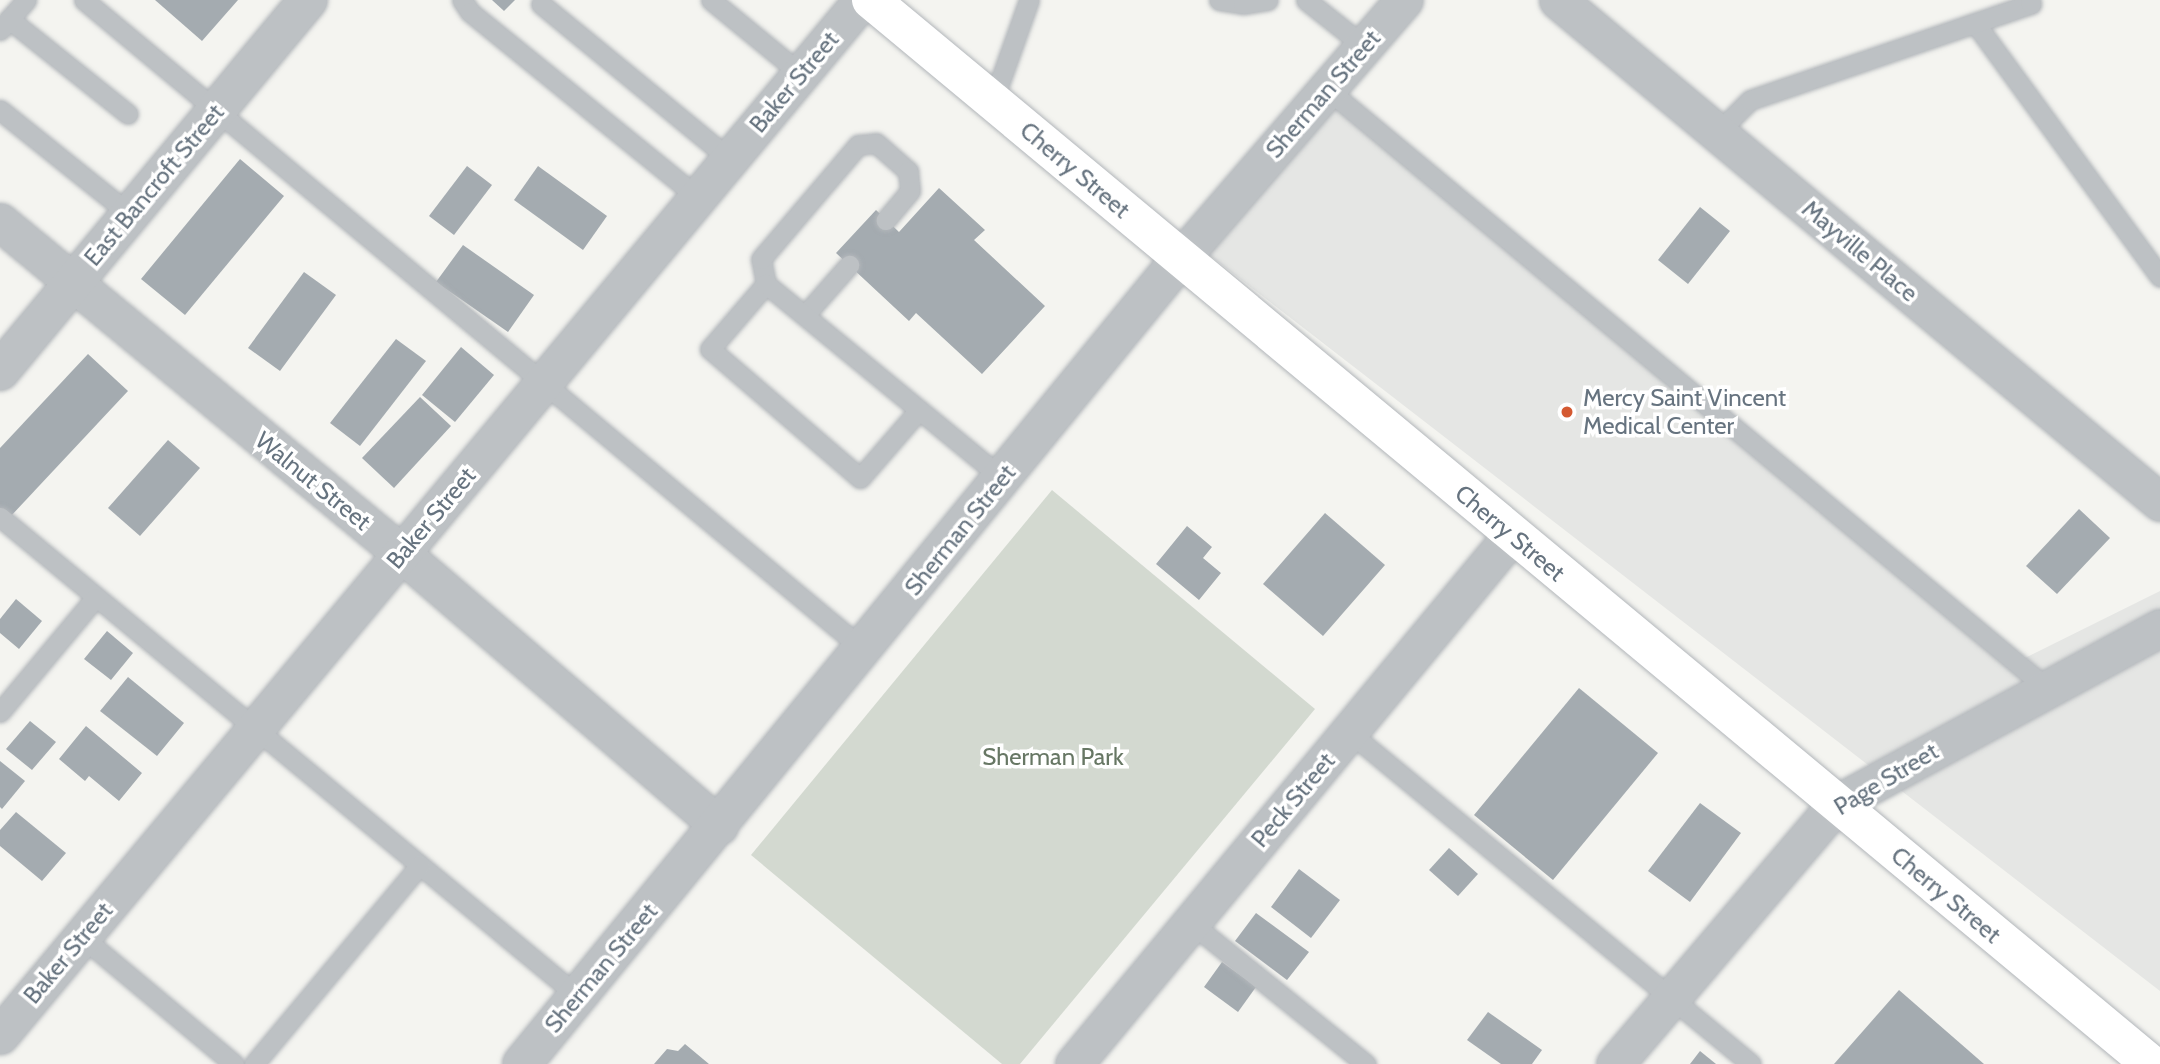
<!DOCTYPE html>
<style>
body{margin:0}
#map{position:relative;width:2160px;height:1064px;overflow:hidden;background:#f4f4f0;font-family:Cabin,sans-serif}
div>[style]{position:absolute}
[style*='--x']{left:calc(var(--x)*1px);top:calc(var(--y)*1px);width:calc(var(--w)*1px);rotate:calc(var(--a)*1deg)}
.built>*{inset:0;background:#e5e6e4}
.green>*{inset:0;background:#d3d9d0}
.building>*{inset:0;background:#a4abb0}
.roads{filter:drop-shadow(0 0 2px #b2b6ba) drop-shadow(0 0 2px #b2b6ba)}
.service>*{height:19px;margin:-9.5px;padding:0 9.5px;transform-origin:9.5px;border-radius:9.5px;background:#bdc1c4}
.minor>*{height:37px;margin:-18.5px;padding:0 18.5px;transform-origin:18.5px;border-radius:18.5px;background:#bdc1c4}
.tertiary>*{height:38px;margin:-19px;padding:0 19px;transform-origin:19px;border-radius:19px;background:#bdc1c4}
.secondary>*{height:38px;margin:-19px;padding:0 19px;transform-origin:19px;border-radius:19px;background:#fff}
.dots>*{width:19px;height:19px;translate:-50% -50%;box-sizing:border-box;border:4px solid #fff;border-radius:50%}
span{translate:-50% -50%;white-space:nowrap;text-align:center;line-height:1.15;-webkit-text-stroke:7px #fff;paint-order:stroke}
.street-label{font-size:24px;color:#66737f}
.poi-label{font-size:24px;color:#66737f}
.left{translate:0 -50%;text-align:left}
.park-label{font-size:24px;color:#677764}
</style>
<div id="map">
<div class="built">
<i style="clip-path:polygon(1316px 74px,2021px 660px,2160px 591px,2160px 991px,1181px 233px)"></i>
</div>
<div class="green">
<i style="clip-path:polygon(1052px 490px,1315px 709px,1020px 1064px,1002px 1064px,751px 855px)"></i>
</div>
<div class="building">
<i style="clip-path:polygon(155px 0,238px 0,202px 41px)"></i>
<i style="clip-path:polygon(492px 0,515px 0,504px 11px)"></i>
<i style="clip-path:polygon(240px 159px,284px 196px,185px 315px,141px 279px)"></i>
<i style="clip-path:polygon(467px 166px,492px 185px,454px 235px,429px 216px)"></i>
<i style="clip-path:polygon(538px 166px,607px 216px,583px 250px,514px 200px)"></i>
<i style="clip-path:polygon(939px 188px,985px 230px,974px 240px,1045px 306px,982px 374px,916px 313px,909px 321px,836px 253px,876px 210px,899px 232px)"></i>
<i style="clip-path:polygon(1700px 207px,1730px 231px,1688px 284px,1658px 260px)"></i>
<i style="clip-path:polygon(463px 245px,534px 295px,508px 332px,436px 282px)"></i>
<i style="clip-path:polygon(304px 272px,336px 295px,280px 371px,248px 348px)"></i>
<i style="clip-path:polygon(396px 339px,426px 361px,360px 446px,330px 423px)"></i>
<i style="clip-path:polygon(461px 347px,494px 375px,455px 422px,422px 395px)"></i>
<i style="clip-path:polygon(88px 354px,128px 391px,10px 517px,0 508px,0 448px)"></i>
<i style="clip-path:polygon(420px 397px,451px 426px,394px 488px,362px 458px)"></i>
<i style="clip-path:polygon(168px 440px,200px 468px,140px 536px,108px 508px)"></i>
<i style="clip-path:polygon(2079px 509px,2110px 538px,2057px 594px,2026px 566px)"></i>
<i style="clip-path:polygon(1325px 513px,1385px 565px,1323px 636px,1263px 584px)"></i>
<i style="clip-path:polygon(1187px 526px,1212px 547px,1203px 558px,1221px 573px,1199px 600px,1156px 564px)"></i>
<i style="clip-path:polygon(16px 599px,42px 621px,19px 649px,0 633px,0 619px)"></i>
<i style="clip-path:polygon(107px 631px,133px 653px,111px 680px,84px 659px)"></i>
<i style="clip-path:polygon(128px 677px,184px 723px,157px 756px,100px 711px)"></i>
<i style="clip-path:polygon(1579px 688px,1658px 753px,1553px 880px,1474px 815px)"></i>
<i style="clip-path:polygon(30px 721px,56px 742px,32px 770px,6px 749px)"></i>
<i style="clip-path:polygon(86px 726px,142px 773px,119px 801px,89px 776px,85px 781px,59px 759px)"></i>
<i style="clip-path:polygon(0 761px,25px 781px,2px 809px,0 807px)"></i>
<i style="clip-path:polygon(1700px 803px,1741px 833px,1690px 902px,1648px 871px)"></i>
<i style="clip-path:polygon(16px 812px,66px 853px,42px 881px,0 846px,0 830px)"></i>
<i style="clip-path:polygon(1449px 848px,1478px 874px,1458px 896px,1429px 870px)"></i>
<i style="clip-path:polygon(1299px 869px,1340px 900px,1311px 938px,1271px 907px)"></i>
<i style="clip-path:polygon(1256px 913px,1309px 952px,1287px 980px,1235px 941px)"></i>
<i style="clip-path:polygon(1222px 962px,1256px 987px,1238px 1012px,1204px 987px)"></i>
<i style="clip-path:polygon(1899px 990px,1984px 1064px,1834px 1064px)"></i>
<i style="clip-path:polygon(1488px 1012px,1542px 1050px,1532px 1064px,1501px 1064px,1467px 1040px)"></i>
<i style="clip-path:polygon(685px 1044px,709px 1064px,654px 1064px,667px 1049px,678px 1051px)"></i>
<i style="clip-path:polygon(1700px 1051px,1716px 1064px,1690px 1064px)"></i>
</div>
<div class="roads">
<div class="service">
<i style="--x:84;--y:0;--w:1014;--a:39.8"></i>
<i style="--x:462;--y:0;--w:14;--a:56"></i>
<i style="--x:470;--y:12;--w:294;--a:39.1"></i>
<i style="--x:711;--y:0;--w:117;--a:39.4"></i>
<i style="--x:1219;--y:0;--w:24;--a:9"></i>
<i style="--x:1243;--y:4;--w:25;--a:-9"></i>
<i style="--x:1306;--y:0;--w:74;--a:38.4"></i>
<i style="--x:541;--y:4;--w:244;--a:39.4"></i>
<i style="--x:9;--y:19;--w:152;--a:38.6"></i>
<i style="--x:1975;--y:23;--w:314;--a:53.9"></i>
<i style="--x:0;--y:30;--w:40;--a:-49"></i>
<i style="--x:1327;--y:89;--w:938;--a:39.77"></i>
<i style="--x:993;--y:101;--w:107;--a:-70.4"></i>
<i style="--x:0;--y:110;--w:166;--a:38.7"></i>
<i style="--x:1718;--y:132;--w:45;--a:-45"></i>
<i style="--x:1750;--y:100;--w:297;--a:-18.9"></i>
<i style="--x:2031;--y:4;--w:4;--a:-104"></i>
<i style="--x:766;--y:284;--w:25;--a:-101"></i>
<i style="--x:761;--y:259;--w:150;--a:-49.6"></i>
<i style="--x:858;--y:145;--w:18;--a:-6"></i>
<i style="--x:876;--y:143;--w:43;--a:41.2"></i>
<i style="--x:908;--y:171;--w:20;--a:84"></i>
<i style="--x:910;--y:191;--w:38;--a:130"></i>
<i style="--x:805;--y:315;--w:67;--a:-48.7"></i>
<i style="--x:919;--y:410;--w:90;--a:130.9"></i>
<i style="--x:860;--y:478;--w:198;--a:-139.3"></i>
<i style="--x:710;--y:349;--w:86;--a:-49.3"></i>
<i style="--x:766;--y:284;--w:306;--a:39.4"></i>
<i style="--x:0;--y:517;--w:751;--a:39.65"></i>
<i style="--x:0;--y:712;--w:148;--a:-50.2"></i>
<i style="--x:1349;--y:732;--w:521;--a:39.55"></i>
<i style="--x:1191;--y:923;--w:225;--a:38.9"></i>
<i style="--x:82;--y:937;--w:198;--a:39.9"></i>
<i style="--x:254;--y:1064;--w:259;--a:-50.2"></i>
</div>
<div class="minor">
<i style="--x:1558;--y:0;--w:784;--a:39.82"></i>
<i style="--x:0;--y:222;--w:520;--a:39.54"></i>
<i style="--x:401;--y:553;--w:419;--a:40.6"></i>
<i style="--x:1181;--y:258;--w:341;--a:-49.2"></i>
<i style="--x:0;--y:1035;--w:1347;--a:-50.21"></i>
<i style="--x:1074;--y:1064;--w:687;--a:-50.38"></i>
<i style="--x:1615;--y:1064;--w:341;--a:-49.6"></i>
<i style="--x:1836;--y:804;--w:369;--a:-28.5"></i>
</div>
<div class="tertiary">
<i style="--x:0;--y:371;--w:482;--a:-50.3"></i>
<i style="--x:522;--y:1064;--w:1041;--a:-50.73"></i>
</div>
<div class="secondary">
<i style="--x:871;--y:0;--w:1664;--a:39.74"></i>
</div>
</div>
<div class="dots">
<i style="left:1567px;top:412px;background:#d45931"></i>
</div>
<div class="street-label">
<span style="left:794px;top:82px;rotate:-50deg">Baker Street</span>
<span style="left:1323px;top:94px;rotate:-49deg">Sherman Street</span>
<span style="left:1075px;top:170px;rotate:40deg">Cherry Street</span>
<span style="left:154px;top:185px;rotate:-50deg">East Bancroft Street</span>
<span style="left:1860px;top:251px;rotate:40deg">Mayville Place</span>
<span style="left:313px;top:481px;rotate:39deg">Walnut Street</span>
<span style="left:431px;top:518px;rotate:-50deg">Baker Street</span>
<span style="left:960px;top:530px;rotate:-51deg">Sherman Street</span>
<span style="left:1510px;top:533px;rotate:40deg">Cherry Street</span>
<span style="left:1886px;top:779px;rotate:-31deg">Page Street</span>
<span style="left:1293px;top:800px;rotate:-50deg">Peck Street</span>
<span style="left:1946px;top:895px;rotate:40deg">Cherry Street</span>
<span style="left:68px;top:953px;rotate:-50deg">Baker Street</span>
<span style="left:601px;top:968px;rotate:-50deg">Sherman Street</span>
</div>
<div class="poi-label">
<span class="left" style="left:1583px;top:412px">Mercy Saint Vincent<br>Medical Center</span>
</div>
<div class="park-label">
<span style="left:1053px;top:757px">Sherman Park</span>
</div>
</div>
